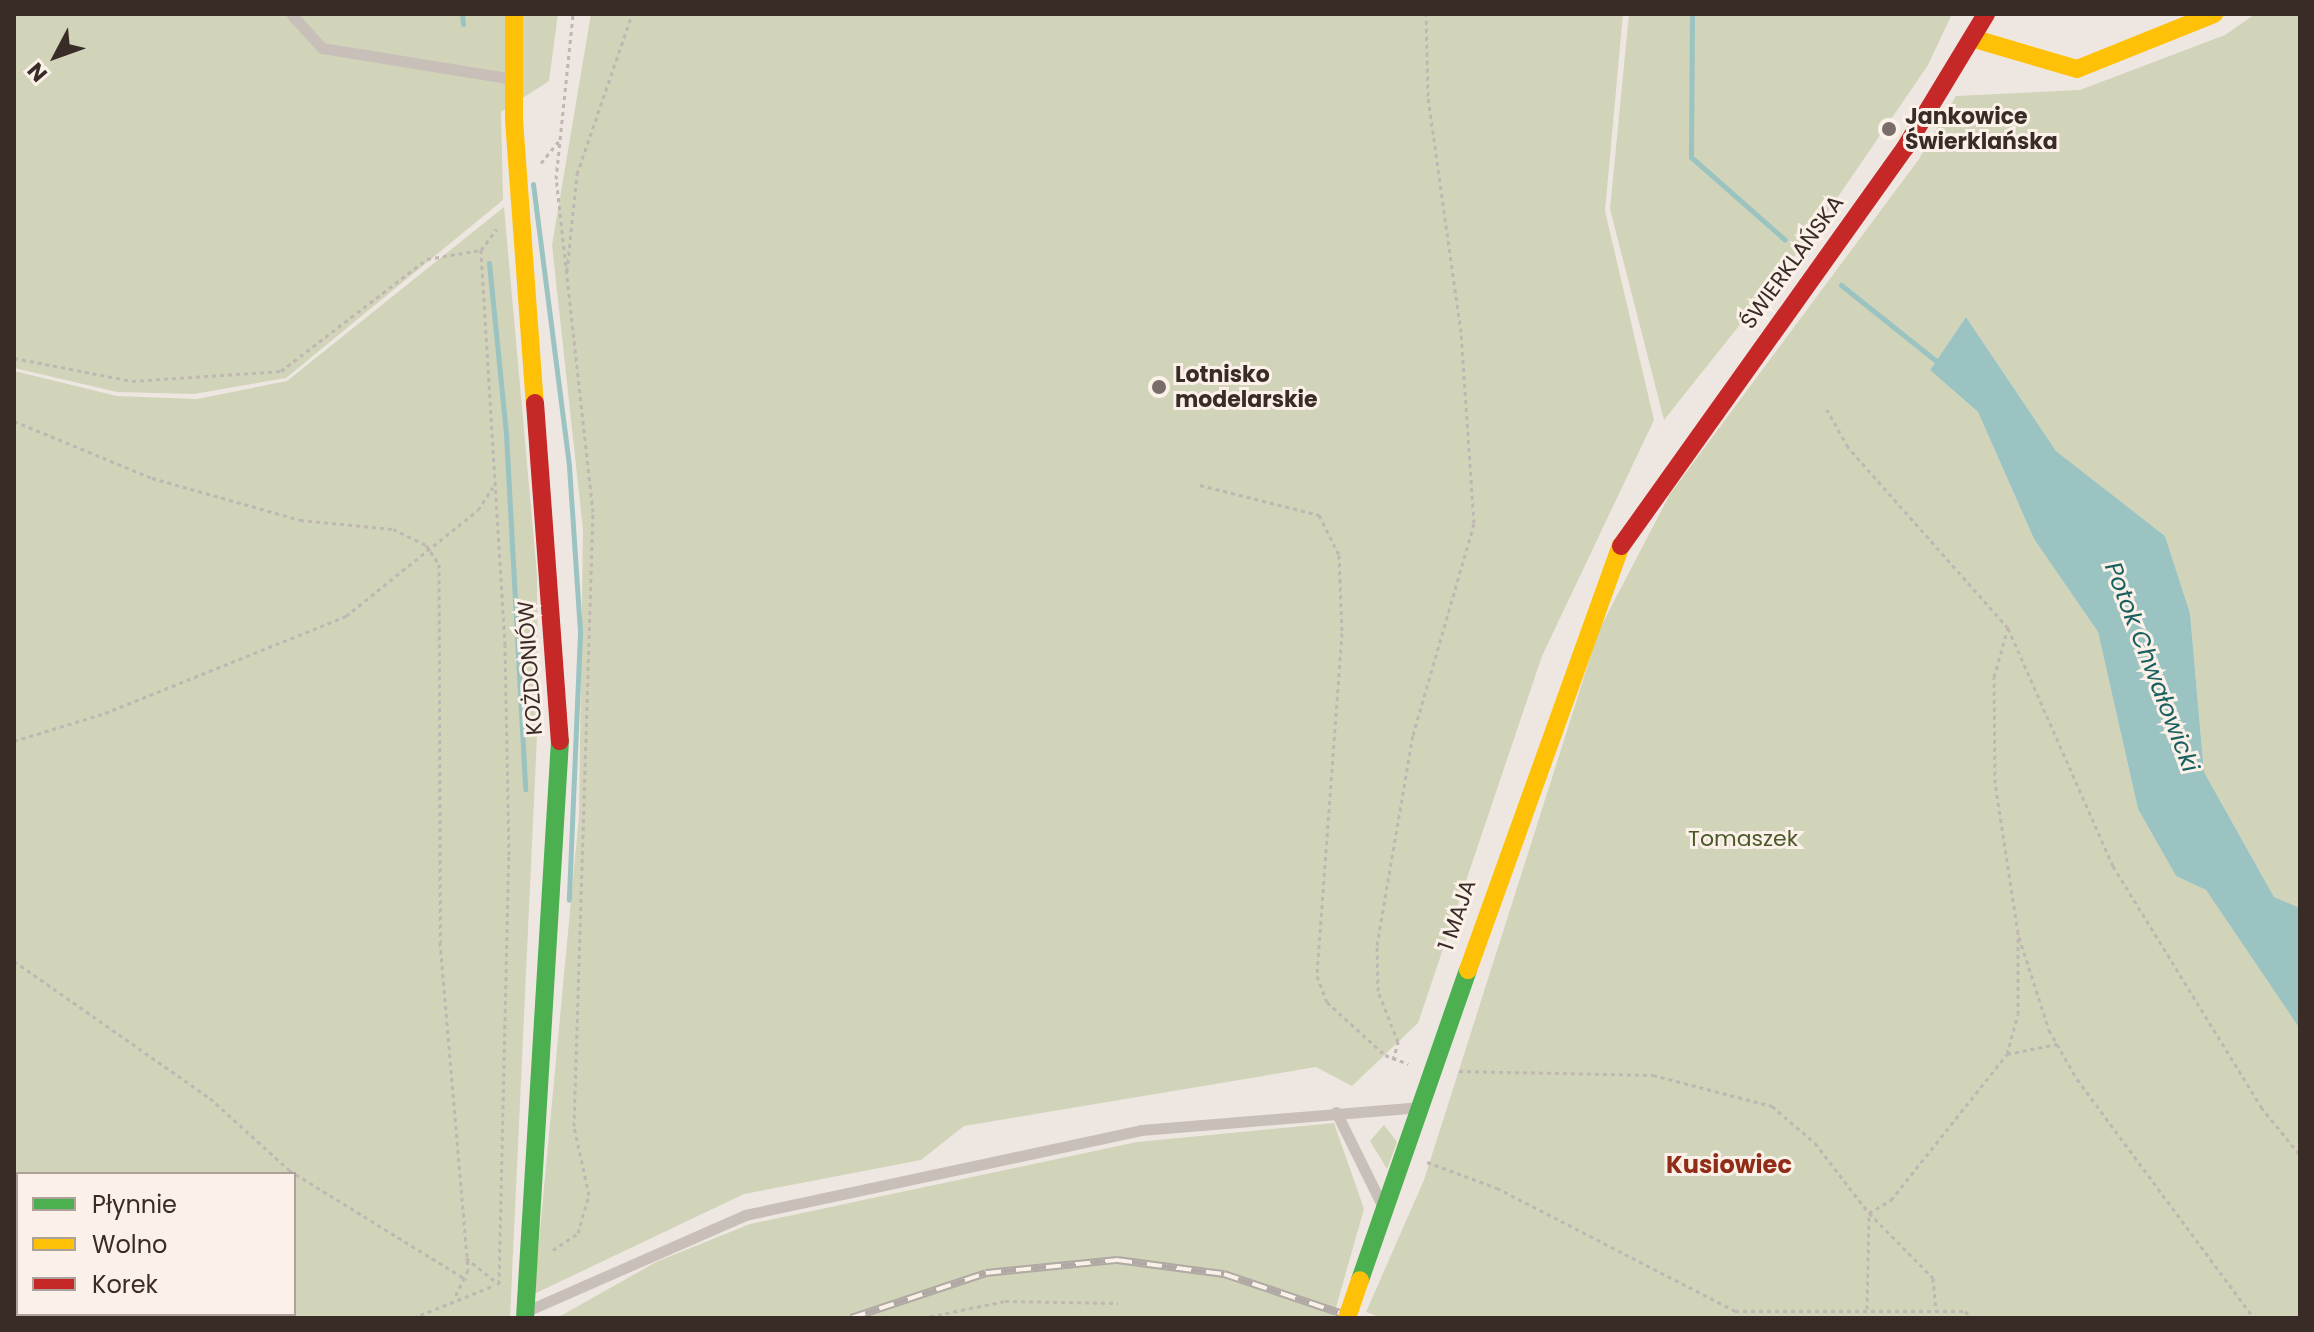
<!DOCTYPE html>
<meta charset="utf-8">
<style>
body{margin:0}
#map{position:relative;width:2314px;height:1332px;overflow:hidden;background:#eee7e1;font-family:Poppins,sans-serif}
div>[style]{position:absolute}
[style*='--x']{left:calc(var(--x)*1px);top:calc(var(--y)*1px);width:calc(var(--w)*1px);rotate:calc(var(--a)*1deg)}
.green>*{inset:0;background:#d1d4b9}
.water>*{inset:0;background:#9bc3c1}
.stream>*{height:5px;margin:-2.5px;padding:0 2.5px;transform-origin:2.5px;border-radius:2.5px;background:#9bc3c1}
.path>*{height:3px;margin-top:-1.5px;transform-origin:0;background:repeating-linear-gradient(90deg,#c0b7b2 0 4px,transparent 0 8px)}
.lane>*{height:11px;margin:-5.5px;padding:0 5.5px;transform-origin:5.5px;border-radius:5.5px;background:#c8bfb9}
.fast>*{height:18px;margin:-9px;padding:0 9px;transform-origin:9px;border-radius:9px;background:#4caf50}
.slow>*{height:18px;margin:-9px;padding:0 9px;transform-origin:9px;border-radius:9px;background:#ffc107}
.jam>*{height:18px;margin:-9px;padding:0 9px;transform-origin:9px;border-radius:9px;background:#c62828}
.rail>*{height:8px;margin-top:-4px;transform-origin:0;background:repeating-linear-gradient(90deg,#fbf1e8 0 15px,#afa8a4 0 30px);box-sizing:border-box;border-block:2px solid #afa8a4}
.slow-bridge>*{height:18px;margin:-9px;padding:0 9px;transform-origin:9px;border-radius:9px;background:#ffc107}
.dots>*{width:22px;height:22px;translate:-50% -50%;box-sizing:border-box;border:4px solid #fbf1e8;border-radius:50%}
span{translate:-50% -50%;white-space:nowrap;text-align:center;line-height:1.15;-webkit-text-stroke:6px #fbf1e8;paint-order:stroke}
.poi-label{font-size:22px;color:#392c27;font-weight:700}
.left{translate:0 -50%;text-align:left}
.street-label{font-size:22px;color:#392c27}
.park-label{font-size:22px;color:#4b5a28}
.water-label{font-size:24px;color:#185f5f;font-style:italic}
.neighbourhood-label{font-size:24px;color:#902d18;font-weight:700}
.frame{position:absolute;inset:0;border:16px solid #392c27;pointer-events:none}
.legend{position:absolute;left:16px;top:1172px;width:280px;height:144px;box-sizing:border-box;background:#fbf1e8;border:2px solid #ada29b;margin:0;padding:10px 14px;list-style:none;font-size:24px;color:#392c27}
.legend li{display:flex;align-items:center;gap:16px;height:40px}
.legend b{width:40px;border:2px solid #ada29b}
.north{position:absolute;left:16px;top:16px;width:80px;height:80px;-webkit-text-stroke:6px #fbf1e8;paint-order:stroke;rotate:229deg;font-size:22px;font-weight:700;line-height:32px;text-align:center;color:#392c27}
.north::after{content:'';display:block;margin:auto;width:28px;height:36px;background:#392c27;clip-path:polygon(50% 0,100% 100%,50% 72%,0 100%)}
</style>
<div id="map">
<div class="green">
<i style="clip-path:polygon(14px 14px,558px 14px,549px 81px,501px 112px,503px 200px,286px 378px,194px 394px,117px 392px,14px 368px)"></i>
<i style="clip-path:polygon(591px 14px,1623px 14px,1605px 211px,1654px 420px,1542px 656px,1418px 1023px,1352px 1086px,1316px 1067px,964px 1126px,921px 1160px,744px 1194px,534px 1294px,579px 815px,583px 530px,552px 245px)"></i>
<i style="clip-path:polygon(1629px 14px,1952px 14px,1928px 65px,1816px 229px,1664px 420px,1610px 209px)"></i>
<i style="clip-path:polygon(2255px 14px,2300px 14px,2300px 908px,2274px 897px,2204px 772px,2190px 613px,2165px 536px,2056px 451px,1966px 317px,1930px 370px,1978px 412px,2034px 539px,2098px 632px,2138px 809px,2176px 876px,2206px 890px,2300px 1029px,2300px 1318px,1382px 1318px,1366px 1312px,1424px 1180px,1599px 630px,1670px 494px,1919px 159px,1956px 96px,2080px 90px,2225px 35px)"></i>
<i style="clip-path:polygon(evenodd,504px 207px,537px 575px,538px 715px,510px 1318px,14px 1318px,14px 371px,117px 396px,197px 399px,287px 381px,504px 207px,18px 1174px,294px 1174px,294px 1314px,18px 1314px,18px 1174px)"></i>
<i style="clip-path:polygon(1334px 1123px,1364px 1209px,1333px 1318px,557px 1318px,656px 1262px,750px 1224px,1137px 1142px)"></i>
<i style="clip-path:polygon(1384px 1125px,1397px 1142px,1387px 1169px,1370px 1141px)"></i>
</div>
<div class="water">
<i style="clip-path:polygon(1966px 317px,2056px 451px,2165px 536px,2190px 613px,2204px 772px,2274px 897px,2300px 908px,2300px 1029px,2206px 890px,2176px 876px,2138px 809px,2098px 632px,2034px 539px,1978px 412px,1930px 370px)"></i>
</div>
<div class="stream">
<i style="--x:462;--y:14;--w:10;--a:84"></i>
<i style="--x:1692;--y:14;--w:143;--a:90.4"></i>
<i style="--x:1691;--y:157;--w:125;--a:41.4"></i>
<i style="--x:533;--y:184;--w:284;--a:82.7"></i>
<i style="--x:569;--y:466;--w:167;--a:86.2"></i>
<i style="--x:580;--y:633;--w:267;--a:92.4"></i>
<i style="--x:489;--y:263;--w:172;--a:84.3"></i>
<i style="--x:506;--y:434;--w:356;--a:86.9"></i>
<i style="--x:1841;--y:285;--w:127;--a:38.6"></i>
</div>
<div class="path">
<i style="--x:541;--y:163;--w:28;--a:-51"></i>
<i style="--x:567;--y:271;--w:98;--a:-84.1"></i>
<i style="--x:577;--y:174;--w:169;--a:-71"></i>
<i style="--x:14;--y:358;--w:120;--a:11"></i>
<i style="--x:132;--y:381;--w:149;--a:-3.8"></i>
<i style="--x:281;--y:371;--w:184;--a:-37.5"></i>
<i style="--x:427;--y:259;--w:55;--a:-9.5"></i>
<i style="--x:14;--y:421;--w:149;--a:22.4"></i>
<i style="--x:152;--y:478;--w:154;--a:15.8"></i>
<i style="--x:300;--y:520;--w:93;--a:5.5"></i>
<i style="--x:393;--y:529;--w:37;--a:26"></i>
<i style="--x:426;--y:545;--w:23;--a:56"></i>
<i style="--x:439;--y:564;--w:378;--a:89.8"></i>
<i style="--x:440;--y:942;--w:329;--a:85.1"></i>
<i style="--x:468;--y:1270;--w:32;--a:116"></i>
<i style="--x:1200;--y:485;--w:123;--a:14.1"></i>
<i style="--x:1319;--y:515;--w:45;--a:63.4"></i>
<i style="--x:1339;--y:555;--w:78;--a:87.8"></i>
<i style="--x:1342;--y:633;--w:344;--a:94.2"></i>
<i style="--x:1317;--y:976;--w:28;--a:69"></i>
<i style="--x:1327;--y:1002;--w:79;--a:42.4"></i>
<i style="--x:1385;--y:1055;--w:25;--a:21"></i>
<i style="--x:2008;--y:628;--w:260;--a:66.2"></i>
<i style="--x:2113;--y:866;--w:283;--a:58.4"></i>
<i style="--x:2261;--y:1107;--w:62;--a:50.9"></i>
<i style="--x:14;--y:693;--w:20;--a:90"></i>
<i style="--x:14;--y:741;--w:95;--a:-17.1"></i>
<i style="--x:105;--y:713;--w:260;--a:-21.9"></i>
<i style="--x:346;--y:616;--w:169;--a:-38.8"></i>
<i style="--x:478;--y:510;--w:27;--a:-57"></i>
<i style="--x:2019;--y:937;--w:98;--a:72.1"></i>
<i style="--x:2049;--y:1030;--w:56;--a:60.3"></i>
<i style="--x:2077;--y:1079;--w:297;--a:53.5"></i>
<i style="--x:14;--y:961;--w:239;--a:35"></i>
<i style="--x:210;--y:1098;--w:107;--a:42.3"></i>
<i style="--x:289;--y:1170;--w:209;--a:31.7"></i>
<i style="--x:2007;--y:1054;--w:51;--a:-11.3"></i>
<i style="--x:1393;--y:1060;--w:19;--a:-74"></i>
<i style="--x:1398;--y:1042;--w:55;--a:-111.4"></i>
<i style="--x:1378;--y:991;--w:46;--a:-91.2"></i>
<i style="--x:1377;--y:945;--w:213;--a:-80.3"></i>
<i style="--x:1413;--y:735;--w:221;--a:-73.9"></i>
<i style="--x:1474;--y:523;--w:191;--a:-93.9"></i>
<i style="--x:1461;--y:332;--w:238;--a:-98"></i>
<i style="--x:1428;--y:96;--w:82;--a:-91.4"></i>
<i style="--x:1459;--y:1071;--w:194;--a:1.2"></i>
<i style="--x:1653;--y:1075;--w:123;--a:14.6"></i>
<i style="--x:1772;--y:1106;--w:57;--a:40.7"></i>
<i style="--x:1815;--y:1143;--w:88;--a:52.4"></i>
<i style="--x:1869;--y:1213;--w:26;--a:-31"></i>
<i style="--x:1891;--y:1200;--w:186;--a:-51.5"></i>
<i style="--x:2007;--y:1054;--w:41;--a:-74.6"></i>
<i style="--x:2018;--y:1014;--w:81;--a:-90"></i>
<i style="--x:2018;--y:933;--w:152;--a:-98.7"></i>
<i style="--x:1995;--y:783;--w:106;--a:-90.5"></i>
<i style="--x:1994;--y:677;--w:51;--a:-74.1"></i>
<i style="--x:2008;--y:628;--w:242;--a:-131.5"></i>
<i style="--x:1848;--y:447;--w:43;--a:-119.6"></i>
<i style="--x:1427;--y:1162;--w:75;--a:20.4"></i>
<i style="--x:1497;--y:1188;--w:268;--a:27.3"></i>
<i style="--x:1735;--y:1311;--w:230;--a:0"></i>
<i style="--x:1965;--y:1311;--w:10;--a:45"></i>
<i style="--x:553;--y:1250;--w:30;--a:-34"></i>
<i style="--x:578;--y:1233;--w:40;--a:-74"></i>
<i style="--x:589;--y:1195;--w:71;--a:-102.3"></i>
<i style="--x:574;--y:1126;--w:614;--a:-88.23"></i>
<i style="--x:593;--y:512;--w:335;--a:-96.3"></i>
<i style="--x:556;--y:179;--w:166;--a:-84.1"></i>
<i style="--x:466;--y:1258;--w:42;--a:38.2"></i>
<i style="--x:499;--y:1284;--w:429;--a:-88.7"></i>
<i style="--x:509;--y:855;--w:210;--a:-91.1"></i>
<i style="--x:505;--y:645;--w:396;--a:-93.5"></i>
<i style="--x:481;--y:250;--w:26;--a:-53"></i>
<i style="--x:1867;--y:1309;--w:96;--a:-88.8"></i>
<i style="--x:1869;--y:1213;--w:91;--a:45.4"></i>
<i style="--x:1933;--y:1278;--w:33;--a:85"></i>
<i style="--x:413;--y:1318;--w:88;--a:-21.9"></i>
<i style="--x:922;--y:1318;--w:85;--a:-11.6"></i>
<i style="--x:1005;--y:1301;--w:113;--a:1"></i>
</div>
<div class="lane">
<i style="--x:291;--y:14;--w:46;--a:47.6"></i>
<i style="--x:322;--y:48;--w:193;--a:9.2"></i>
<i style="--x:1336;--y:1112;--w:104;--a:63.7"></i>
<i style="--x:529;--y:1310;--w:236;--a:-23.7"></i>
<i style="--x:745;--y:1215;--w:405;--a:-12.1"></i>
<i style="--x:1141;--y:1130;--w:278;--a:-4.7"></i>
</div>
<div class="fast">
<i style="--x:1360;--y:1280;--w:328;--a:-70.8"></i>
<i style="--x:525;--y:1318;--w:578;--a:-86.53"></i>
</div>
<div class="slow">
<i style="--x:514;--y:14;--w:106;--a:90"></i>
<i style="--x:514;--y:120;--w:284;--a:85.8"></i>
<i style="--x:1975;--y:39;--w:106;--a:16.4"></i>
<i style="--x:2077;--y:69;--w:148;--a:-21.9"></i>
<i style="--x:1468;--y:970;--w:451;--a:-70.2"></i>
</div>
<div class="jam">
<i style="--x:535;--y:403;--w:339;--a:85.8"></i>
<i style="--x:1621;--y:546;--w:489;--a:-54.5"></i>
<i style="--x:1905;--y:148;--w:157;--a:-58.8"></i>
</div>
<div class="rail">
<i style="--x:851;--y:1318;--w:142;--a:-18.4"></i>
<i style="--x:986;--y:1273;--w:132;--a:-5.7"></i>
<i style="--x:1117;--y:1260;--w:108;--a:7.5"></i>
<i style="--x:1224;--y:1274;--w:138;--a:18.6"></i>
</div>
<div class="slow-bridge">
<i style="--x:1347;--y:1318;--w:40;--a:-71.1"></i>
</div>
<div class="dots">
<i style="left:1889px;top:129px;background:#786d68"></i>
<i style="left:1159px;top:387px;background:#786d68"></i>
</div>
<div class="poi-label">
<span class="left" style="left:1905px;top:129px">Jankowice<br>Świerklańska</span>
<span class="left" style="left:1175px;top:387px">Lotnisko<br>modelarskie</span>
</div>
<div class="street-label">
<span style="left:1792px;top:262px;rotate:-54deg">ŚWIERKLAŃSKA</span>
<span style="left:530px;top:668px;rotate:-94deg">KOŻDONIÓW</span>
<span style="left:1457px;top:915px;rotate:-71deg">1 MAJA</span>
</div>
<div class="park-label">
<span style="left:1743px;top:839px">Tomaszek</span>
</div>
<div class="water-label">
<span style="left:2152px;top:667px;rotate:69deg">Potok Chwałowicki</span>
</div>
<div class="neighbourhood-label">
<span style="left:1729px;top:1165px">Kusiowiec</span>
</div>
<div class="frame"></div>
<ul class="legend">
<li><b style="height:10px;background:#4caf50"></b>Płynnie</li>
<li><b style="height:10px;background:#ffc107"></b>Wolno</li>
<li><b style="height:10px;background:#c62828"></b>Korek</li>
</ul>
<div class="north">N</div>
</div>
